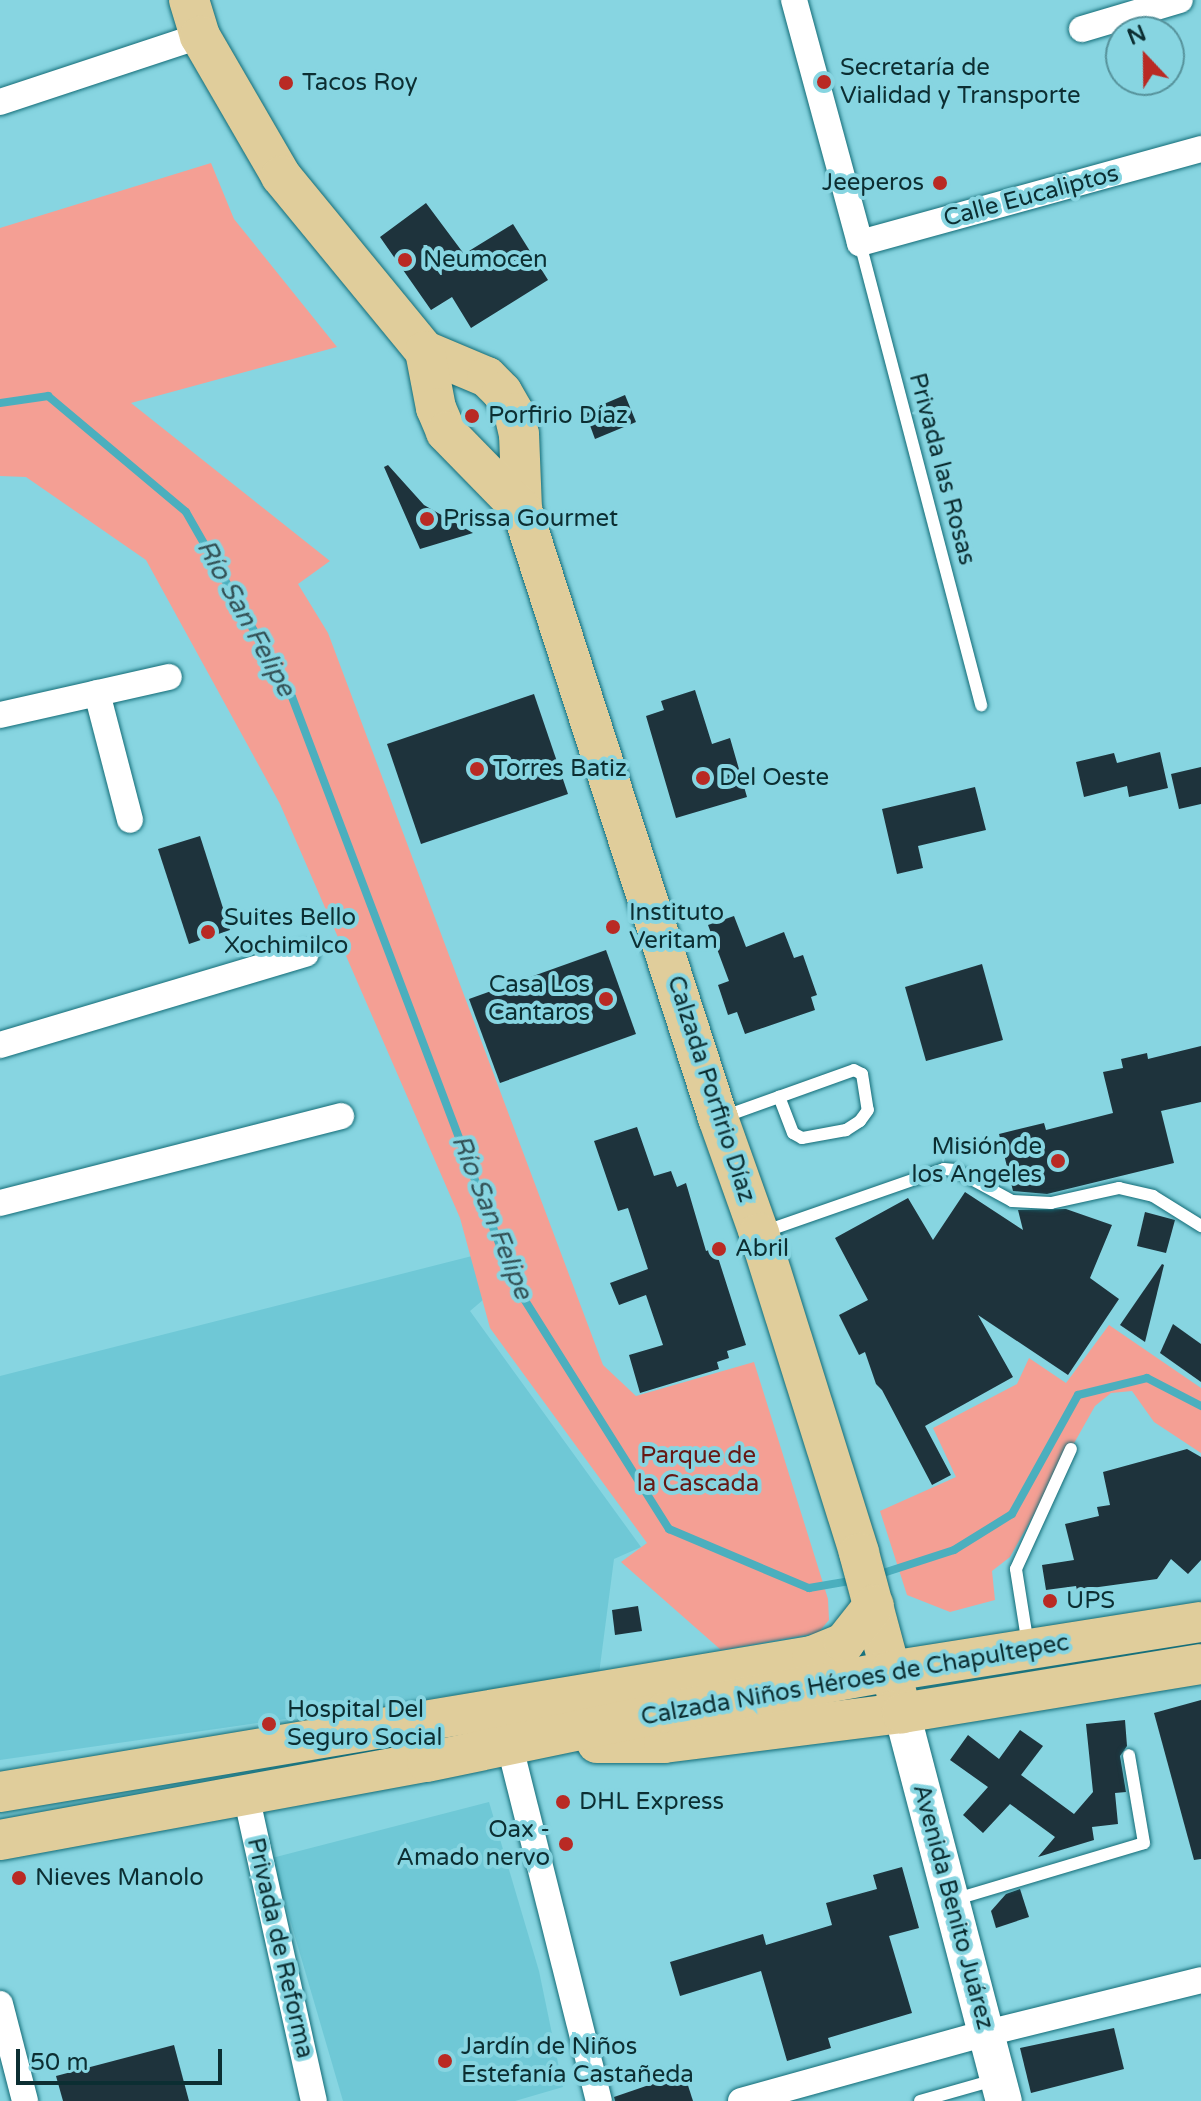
<!DOCTYPE html>
<meta charset="utf-8">
<style>
body{margin:0}
#map{position:relative;width:1201px;height:2101px;overflow:hidden;background:#87d5e1;font-family:"Varela Round",sans-serif}
div>[style]{position:absolute}
[style*='--x']{left:calc(var(--x)*1px);top:calc(var(--y)*1px);width:calc(var(--w)*1px);rotate:calc(var(--a)*1deg)}
.built>*{inset:0;background:#6fc8d6}
.green>*{inset:0;background:#f49f94}
.stream>*{height:8px;margin:-4px;padding:0 4px;transform-origin:4px;border-radius:4px;background:#4bafbe}
.building>*{inset:0;background:#1e333c}
.roads{filter:drop-shadow(0 0 2px #136c77) drop-shadow(0 0 2px #136c77)}
.service>*{height:12px;margin:-6px;padding:0 6px;transform-origin:6px;border-radius:6px;background:#fff}
.minor>*{height:26px;margin:-13px;padding:0 13px;transform-origin:13px;border-radius:13px;background:#fff}
.secondary>*{height:36px;margin:-18px;padding:0 18px;transform-origin:18px;border-radius:18px;background:#fff}
.primary>*{height:40px;margin:-20px;padding:0 20px;transform-origin:20px;border-radius:20px;background:#e0cd9b}
.dots>*{width:22px;height:22px;translate:-50% -50%;box-sizing:border-box;border:4px solid #87d5e1;border-radius:50%}
span{translate:-50% -50%;white-space:nowrap;text-align:center;line-height:1.15;-webkit-text-stroke:8px #87d5e1;paint-order:stroke}
.poi-label{font-size:24px;color:#0c2e32}
.left{translate:0 -50%;text-align:left}
.right{translate:-100% -50%;text-align:right}
.street-label{font-size:24px;color:#0c2e32}
.park-label{font-size:24px;color:#671814}
.water-label{font-size:26px;color:#335257;font-style:italic}
.north{position:absolute;left:1105px;top:16px;width:80px;height:80px;box-sizing:border-box;background:#87d5e1;border:2px solid #56929b;border-radius:50%;rotate:338deg;font-size:22px;font-weight:700;line-height:32px;text-align:center;color:#0c2e32}
.north::after{content:'';display:block;margin:auto;width:28px;height:36px;background:#b92a24;clip-path:polygon(50% 0,100% 100%,50% 72%,0 100%)}
.scale{position:absolute;left:16px;top:2049px;width:206px;height:36px;box-sizing:border-box;border:4px solid #0c2e32;border-top:0;padding-left:10px;font-size:24px;line-height:28px;white-space:nowrap;color:#0c2e32;-webkit-text-stroke:6px #87d5e1;paint-order:stroke}
</style>
<div id="map">
<div class="built">
<i style="clip-path:polygon(476px 1255px,490px 1294px,470px 1311px,641px 1547px,614px 1559px,599px 1674px,0 1760px,0 1376px)"></i>
<i style="clip-path:polygon(489px 1802px,539px 1971px,563px 2087px,515px 2101px,343px 2101px,272px 1858px)"></i>
</div>
<div class="green">
<i style="clip-path:polygon(211px 163px,234px 219px,337px 347px,131px 403px,330px 561px,298px 584px,328px 633px,603px 1365px,636px 1396px,754px 1362px,828px 1599px,829px 1620px,818px 1633px,721px 1650px,621px 1562px,647px 1543px,490px 1328px,460px 1218px,280px 804px,146px 560px,26px 477px,0 476px,0 228px)"></i>
<i style="clip-path:polygon(1109px 1325px,1201px 1388px,1201px 1453px,1154px 1422px,1132px 1391px,1111px 1393px,1095px 1406px,1010px 1557px,992px 1571px,995px 1600px,950px 1612px,907px 1595px,880px 1511px,956px 1477px,933px 1428px,1017px 1384px,1029px 1358px,1066px 1383px)"></i>
</div>
<div class="stream">
<i style="--x:0;--y:403;--w:49;--a:-8.3"></i>
<i style="--x:48;--y:396;--w:180;--a:40"></i>
<i style="--x:186;--y:512;--w:213;--a:60.2"></i>
<i style="--x:292;--y:697;--w:627;--a:69.25"></i>
<i style="--x:514;--y:1283;--w:291;--a:57.8"></i>
<i style="--x:669;--y:1529;--w:152;--a:22.9"></i>
<i style="--x:809;--y:1588;--w:48;--a:-9.7"></i>
<i style="--x:877;--y:1575;--w:81;--a:-18"></i>
<i style="--x:954;--y:1550;--w:68;--a:-31.8"></i>
<i style="--x:1012;--y:1514;--w:136;--a:-61"></i>
<i style="--x:1078;--y:1395;--w:71;--a:-13.8"></i>
<i style="--x:1147;--y:1378;--w:61;--a:27.4"></i>
</div>
<div class="building">
<i style="clip-path:polygon(426px 203px,464px 254px,513px 224px,548px 280px,471px 328px,452px 297px,431px 310px,380px 237px)"></i>
<i style="clip-path:polygon(625px 395px,636px 422px,595px 439px,585px 412px)"></i>
<i style="clip-path:polygon(388px 465px,424px 505px,473px 533px,420px 549px,384px 467px)"></i>
<i style="clip-path:polygon(695px 690px,712px 744px,730px 738px,747px 797px,676px 818px,646px 716px,664px 710px,661px 701px)"></i>
<i style="clip-path:polygon(534px 694px,568px 794px,421px 844px,387px 744px)"></i>
<i style="clip-path:polygon(1160px 752px,1168px 788px,1129px 797px,1127px 786px,1084px 797px,1076px 762px,1114px 753px,1117px 763px)"></i>
<i style="clip-path:polygon(1201px 767px,1201px 804px,1179px 809px,1171px 774px)"></i>
<i style="clip-path:polygon(975px 787px,986px 830px,918px 846px,923px 868px,897px 874px,882px 809px)"></i>
<i style="clip-path:polygon(200px 836px,230px 930px,189px 944px,158px 849px)"></i>
<i style="clip-path:polygon(734px 916px,746px 947px,784px 932px,794px 958px,803px 955px,817px 995px,811px 997px,815px 1010px,745px 1034px,737px 1012px,728px 1015px,718px 985px,729px 981px,708px 925px)"></i>
<i style="clip-path:polygon(606px 950px,636px 1034px,500px 1083px,469px 999px)"></i>
<i style="clip-path:polygon(982px 964px,1003px 1040px,926px 1061px,905px 987px)"></i>
<i style="clip-path:polygon(1201px 1046px,1201px 1102px,1161px 1111px,1174px 1163px,1047px 1194px,1013px 1191px,999px 1134px,1044px 1123px,1046px 1130px,1113px 1113px,1103px 1072px,1123px 1068px,1121px 1059px,1147px 1053px,1148px 1059px)"></i>
<i style="clip-path:polygon(637px 1127px,654px 1176px,671px 1171px,677px 1187px,686px 1183px,706px 1251px,715px 1248px,746px 1345px,727px 1351px,729px 1358px,717px 1362px,719px 1369px,640px 1393px,629px 1355px,663px 1345px,646px 1295px,619px 1305px,610px 1283px,648px 1269px,628px 1208px,618px 1211px,594px 1141px)"></i>
<i style="clip-path:polygon(965px 1192px,1023px 1230px,1018px 1210px,1066px 1209px,1112px 1225px,1090px 1278px,1119px 1299px,1068px 1375px,978px 1315px,1013px 1377px,925px 1426px,951px 1475px,932px 1485px,882px 1390px,876px 1384px,865px 1352px,859px 1355px,839px 1315px,868px 1300px,835px 1238px,908px 1198px,933px 1240px)"></i>
<i style="clip-path:polygon(1145px 1212px,1175px 1220px,1166px 1253px,1137px 1246px)"></i>
<i style="clip-path:polygon(1162px 1264px,1164px 1265px,1145px 1342px,1120px 1325px)"></i>
<i style="clip-path:polygon(1173px 1324px,1201px 1344px,1201px 1382px,1160px 1353px)"></i>
<i style="clip-path:polygon(1187px 1449px,1201px 1457px,1201px 1560px,1188px 1574px,1171px 1559px,1157px 1579px,1077px 1590px,1076px 1586px,1046px 1590px,1042px 1565px,1074px 1560px,1065px 1524px,1099px 1516px,1097px 1507px,1110px 1505px,1103px 1472px)"></i>
<i style="clip-path:polygon(638px 1606px,642px 1631px,615px 1635px,612px 1610px)"></i>
<i style="clip-path:polygon(1201px 1700px,1201px 1859px,1194px 1860px,1154px 1713px)"></i>
<i style="clip-path:polygon(1125px 1720px,1127px 1746px,1120px 1756px,1126px 1792px,1115px 1793px,1118px 1824px,1092px 1827px,1094px 1840px,1038px 1857px,1055px 1837px,1010px 1804px,983px 1833px,963px 1815px,988px 1787px,950px 1760px,968px 1735px,999px 1759px,1020px 1730px,1043px 1746px,1021px 1775px,1074px 1814px,1093px 1792px,1086px 1724px)"></i>
<i style="clip-path:polygon(902px 1867px,919px 1928px,889px 1936px,912px 2013px,828px 2038px,831px 2048px,787px 2061px,761px 1971px,680px 1996px,670px 1962px,763px 1934px,766px 1945px,832px 1925px,826px 1903px,877px 1889px,873px 1875px)"></i>
<i style="clip-path:polygon(1020px 1889px,1029px 1917px,996px 1928px,991px 1911px,1006px 1894px)"></i>
<i style="clip-path:polygon(1114px 2028px,1124px 2069px,1031px 2093px,1020px 2048px)"></i>
<i style="clip-path:polygon(174px 2045px,189px 2101px,63px 2101px,56px 2076px)"></i>
<i style="clip-path:polygon(684px 2073px,693px 2101px,615px 2101px,614px 2097px)"></i>
</div>
<div class="roads">
<div class="service">
<i style="--x:860;--y:243;--w:478;--a:75.3"></i>
<i style="--x:723;--y:1117;--w:139;--a:-19.7"></i>
<i style="--x:854;--y:1070;--w:9;--a:27"></i>
<i style="--x:862;--y:1074;--w:36;--a:81"></i>
<i style="--x:868;--y:1110;--w:14;--a:126"></i>
<i style="--x:860;--y:1121;--w:17;--a:147"></i>
<i style="--x:846;--y:1130;--w:45;--a:169.7"></i>
<i style="--x:802;--y:1138;--w:10;--a:-151"></i>
<i style="--x:793;--y:1133;--w:39;--a:-111"></i>
<i style="--x:766;--y:1231;--w:188;--a:-19.2"></i>
<i style="--x:944;--y:1169;--w:11;--a:5"></i>
<i style="--x:955;--y:1170;--w:65;--a:28.5"></i>
<i style="--x:1012;--y:1201;--w:39;--a:3"></i>
<i style="--x:1051;--y:1203;--w:70;--a:-12.4"></i>
<i style="--x:1119;--y:1188;--w:35;--a:13"></i>
<i style="--x:1153;--y:1196;--w:57;--a:32"></i>
<i style="--x:1028;--y:1645;--w:77;--a:-99"></i>
<i style="--x:1016;--y:1569;--w:132;--a:-65.4"></i>
<i style="--x:953;--y:1900;--w:199;--a:-16.6"></i>
<i style="--x:1144;--y:1843;--w:89;--a:-99.7"></i>
<i style="--x:920;--y:2101;--w:77;--a:-15.8"></i>
</div>
<div class="minor">
<i style="--x:794;--y:0;--w:252;--a:74.8"></i>
<i style="--x:860;--y:243;--w:354;--a:-15.4"></i>
<i style="--x:1082;--y:29;--w:102;--a:-16.5"></i>
<i style="--x:0;--y:102;--w:211;--a:-18.3"></i>
<i style="--x:97;--y:693;--w:131;--a:75.4"></i>
<i style="--x:0;--y:715;--w:173;--a:-12.7"></i>
<i style="--x:0;--y:1045;--w:319;--a:-16.6"></i>
<i style="--x:0;--y:1203;--w:352;--a:-14.3"></i>
<i style="--x:509;--y:1743;--w:369;--a:75.9"></i>
<i style="--x:246;--y:1795;--w:313;--a:77.5"></i>
<i style="--x:0;--y:2004;--w:100;--a:75.5"></i>
<i style="--x:741;--y:2101;--w:255;--a:-15.5"></i>
<i style="--x:987;--y:2033;--w:220;--a:-13.9"></i>
</div>
<div class="secondary">
<i style="--x:902;--y:1713;--w:401;--a:75.3"></i>
</div>
<div class="primary">
<i style="--x:189;--y:0;--w:38;--a:73"></i>
<i style="--x:200;--y:36;--w:162;--a:59.9"></i>
<i style="--x:281;--y:176;--w:227;--a:50.6"></i>
<i style="--x:425;--y:351;--w:67;--a:22.8"></i>
<i style="--x:487;--y:377;--w:21;--a:45"></i>
<i style="--x:502;--y:392;--w:24;--a:60"></i>
<i style="--x:514;--y:413;--w:22;--a:77"></i>
<i style="--x:519;--y:434;--w:76;--a:87.7"></i>
<i style="--x:522;--y:510;--w:639;--a:72.13"></i>
<i style="--x:718;--y:1118;--w:122;--a:70.4"></i>
<i style="--x:759;--y:1233;--w:335;--a:72.6"></i>
<i style="--x:859;--y:1553;--w:166;--a:75"></i>
<i style="--x:425;--y:351;--w:58;--a:79.1"></i>
<i style="--x:436;--y:408;--w:26;--a:67"></i>
<i style="--x:446;--y:432;--w:109;--a:45.7"></i>
<i style="--x:597;--y:1743;--w:67;--a:0"></i>
<i style="--x:664;--y:1743;--w:240;--a:-7.2"></i>
<i style="--x:902;--y:1713;--w:303;--a:-9.3"></i>
<i style="--x:0;--y:1792;--w:823;--a:-9.51"></i>
<i style="--x:812;--y:1656;--w:35;--a:-22"></i>
<i style="--x:844;--y:1643;--w:48;--a:-51.7"></i>
<i style="--x:0;--y:1840;--w:434;--a:-10.4"></i>
<i style="--x:427;--y:1762;--w:244;--a:-11.8"></i>
<i style="--x:666;--y:1712;--w:229;--a:-10.3"></i>
<i style="--x:891;--y:1671;--w:314;--a:-9"></i>
</div>
</div>
<div class="dots">
<i style="left:824px;top:82px;background:#b92a24"></i>
<i style="left:286px;top:83px;background:#b92a24"></i>
<i style="left:940px;top:183px;background:#b92a24"></i>
<i style="left:405px;top:260px;background:#b92a24"></i>
<i style="left:472px;top:416px;background:#b92a24"></i>
<i style="left:427px;top:519px;background:#b92a24"></i>
<i style="left:477px;top:769px;background:#b92a24"></i>
<i style="left:703px;top:778px;background:#b92a24"></i>
<i style="left:613px;top:927px;background:#b92a24"></i>
<i style="left:208px;top:932px;background:#b92a24"></i>
<i style="left:606px;top:999px;background:#b92a24"></i>
<i style="left:1058px;top:1161px;background:#b92a24"></i>
<i style="left:719px;top:1249px;background:#b92a24"></i>
<i style="left:1050px;top:1601px;background:#b92a24"></i>
<i style="left:269px;top:1724px;background:#b92a24"></i>
<i style="left:563px;top:1802px;background:#b92a24"></i>
<i style="left:566px;top:1844px;background:#b92a24"></i>
<i style="left:19px;top:1878px;background:#b92a24"></i>
<i style="left:445px;top:2061px;background:#b92a24"></i>
</div>
<div class="poi-label">
<span class="left" style="left:840px;top:82px">Secretaría de<br>Vialidad y Transporte</span>
<span class="left" style="left:302px;top:83px">Tacos Roy</span>
<span class="right" style="left:924px;top:183px">Jeeperos</span>
<span class="left" style="left:423px;top:260px">Neumocen</span>
<span class="left" style="left:488px;top:416px">Porfirio Díaz</span>
<span class="left" style="left:443px;top:519px">Prissa Gourmet</span>
<span class="left" style="left:493px;top:769px">Torres Batiz</span>
<span class="left" style="left:719px;top:778px">Del Oeste</span>
<span class="left" style="left:629px;top:927px">Instituto<br>Veritam</span>
<span class="left" style="left:224px;top:932px">Suites Bello<br>Xochimilco</span>
<span class="right" style="left:590px;top:999px">Casa Los<br>Cantaros</span>
<span class="right" style="left:1042px;top:1161px">Misión de<br>los Angeles</span>
<span class="left" style="left:735px;top:1249px">Abril</span>
<span class="left" style="left:1066px;top:1601px">UPS</span>
<span class="left" style="left:287px;top:1724px">Hospital Del<br>Seguro Social</span>
<span class="left" style="left:579px;top:1802px">DHL Express</span>
<span class="right" style="left:550px;top:1844px">Oax -<br>Amado nervo</span>
<span class="left" style="left:35px;top:1878px">Nieves Manolo</span>
<span class="left" style="left:461px;top:2061px">Jardín de Niños<br>Estefanía Castañeda</span>
</div>
<div class="street-label">
<span style="left:1031px;top:196px;rotate:-15deg">Calle Eucaliptos</span>
<span style="left:942px;top:469px;rotate:75deg">Privada las Rosas</span>
<span style="left:711px;top:1089px;rotate:72deg">Calzada Porfirio Díaz</span>
<span style="left:855px;top:1680px;rotate:-10deg">Calzada Niños Héroes de Chapultepec</span>
<span style="left:953px;top:1907px;rotate:75deg">Avenida Benito Juárez</span>
<span style="left:280px;top:1948px;rotate:77deg">Privada de Reforma</span>
</div>
<div class="park-label">
<span style="left:698px;top:1470px">Parque de<br>la Cascada</span>
</div>
<div class="water-label">
<span style="left:246px;top:618px;rotate:61deg">Río San Felipe</span>
<span style="left:492px;top:1217px;rotate:68deg">Río San Felipe</span>
</div>
<div class="north">N</div>
<div class="scale">50 m</div>
</div>
